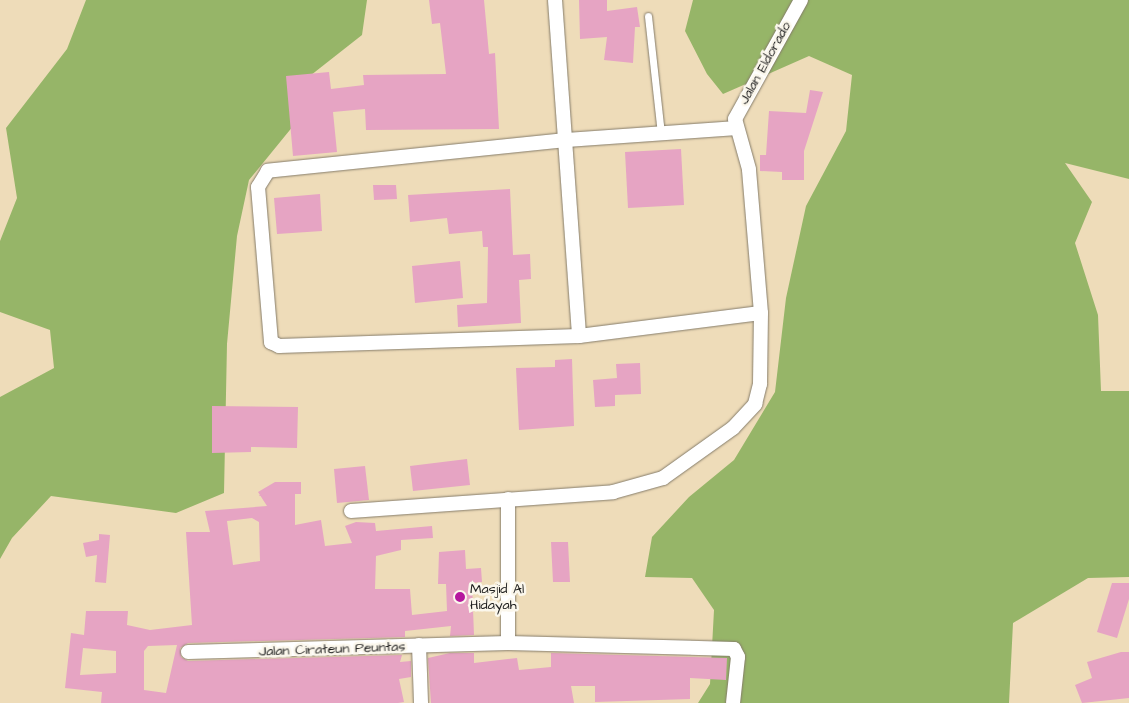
<!DOCTYPE html>
<style>
body{margin:0}
#map{position:relative;width:1129px;height:703px;overflow:hidden;background:#eedcb9;font-family:"Architects Daughter",sans-serif}
div>[style]{position:absolute}
[style*='--x']{left:calc(var(--x)*1px);top:calc(var(--y)*1px);width:calc(var(--w)*1px);rotate:calc(var(--a)*1deg)}
.forest>*{inset:0;background:#96b568}
.building>*{inset:0;background:#e6a4c3}
.roads{filter:drop-shadow(0 0 1px #857c6a) drop-shadow(0 0 1px #857c6a)}
.service>*{height:7px;margin:-3.5px;padding:0 3.5px;transform-origin:3.5px;border-radius:3.5px;background:#fff}
.minor>*{height:14px;margin:-7px;padding:0 7px;transform-origin:7px;border-radius:7px;background:#fff}
.dots>*{width:14px;height:14px;translate:-50% -50%;box-sizing:border-box;border:2px solid #fbf7ec;border-radius:50%}
span{translate:-50% -50%;white-space:nowrap;text-align:center;line-height:1.15;-webkit-text-stroke:5px #fbf7ec;paint-order:stroke}
.street-label{font-size:14px;color:#1c1c1c}
.poi-label{font-size:14px;color:#1c1c1c}
.left{translate:0 -50%;text-align:left}
</style>
<div id="map">
<div class="forest">
<i style="clip-path:polygon(86px 0,367px 0,362px 35px,306px 79px,298px 120px,249px 180px,237px 236px,227px 344px,224px 493px,176px 513px,51px 496px,12px 538px,0 559px,0 397px,54px 368px,50px 330px,0 312px,0 241px,17px 198px,6px 128px,67px 49px)"></i>
<i style="clip-path:polygon(693px 0,1129px 0,1129px 179px,1065px 163px,1092px 202px,1075px 243px,1098px 315px,1101px 391px,1129px 391px,1129px 577px,1088px 578px,1013px 623px,1009px 703px,698px 703px,710px 684px,714px 610px,692px 578px,645px 577px,652px 537px,689px 497px,734px 460px,775px 392px,786px 298px,806px 206px,846px 131px,852px 75px,809px 56px,723px 94px,707px 74px,685px 31px)"></i>
</div>
<div class="building">
<i style="clip-path:polygon(429px 0,484px 0,489px 54px,495px 53px,499px 129px,366px 130px,365px 109px,333px 112px,337px 152px,293px 156px,286px 76px,329px 72px,331px 89px,364px 85px,363px 75px,446px 74px,440px 23px,432px 24px)"></i>
<i style="clip-path:polygon(579px 0,607px 0,607px 11px,637px 7px,640px 27px,635px 27px,633px 63px,604px 60px,607px 37px,580px 39px)"></i>
<i style="clip-path:polygon(810px 90px,823px 92px,804px 151px,804px 180px,782px 180px,782px 172px,760px 171px,760px 155px,766px 155px,769px 111px,806px 113px)"></i>
<i style="clip-path:polygon(681px 149px,684px 205px,628px 208px,625px 152px)"></i>
<i style="clip-path:polygon(373px 185px,396px 185px,397px 199px,374px 200px)"></i>
<i style="clip-path:polygon(510px 189px,513px 255px,530px 254px,531px 279px,519px 280px,521px 323px,458px 327px,457px 305px,487px 303px,488px 247px,483px 247px,482px 231px,449px 234px,447px 218px,410px 222px,408px 195px)"></i>
<i style="clip-path:polygon(320px 194px,322px 231px,277px 234px,274px 198px)"></i>
<i style="clip-path:polygon(460px 261px,463px 298px,415px 303px,412px 266px)"></i>
<i style="clip-path:polygon(572px 359px,574px 426px,519px 430px,516px 368px,555px 367px,555px 360px)"></i>
<i style="clip-path:polygon(640px 363px,641px 394px,615px 395px,615px 406px,595px 407px,593px 380px,617px 378px,616px 364px)"></i>
<i style="clip-path:polygon(212px 406px,298px 407px,297px 448px,251px 447px,251px 452px,212px 453px)"></i>
<i style="clip-path:polygon(467px 459px,470px 485px,413px 491px,410px 466px)"></i>
<i style="clip-path:polygon(365px 466px,369px 500px,337px 503px,334px 469px)"></i>
<i style="clip-path:polygon(evenodd,275px 482px,301px 482px,301px 494px,295px 494px,295px 525px,321px 520px,325px 546px,352px 543px,345px 526px,356px 522px,375px 523px,376px 531px,432px 526px,433px 538px,401px 540px,401px 550px,376px 556px,375px 589px,410px 589px,412px 615px,447px 611px,446px 584px,438px 584px,439px 552px,465px 550px,466px 569px,481px 568px,482px 582px,472px 583px,474px 635px,450px 636px,451px 626px,405px 631px,405px 637px,188px 643px,180px 648px,181px 657px,188px 661px,402px 655px,400px 662px,411px 661px,411px 677px,399px 679px,404px 702px,398px 703px,101px 703px,102px 692px,65px 688px,71px 633px,84px 635px,86px 611px,128px 611px,127px 625px,150px 630px,192px 625px,186px 532px,210px 532px,205px 511px,267px 506px,258px 492px,275px 482px,252px 518px,259px 522px,260px 561px,233px 565px,227px 521px,252px 518px,275px 482px,177px 645px,166px 693px,144px 690px,144px 651px,148px 646px,177px 645px,275px 482px,83px 648px,116px 651px,116px 673px,80px 675px,83px 648px)"></i>
<i style="clip-path:polygon(99px 534px,110px 535px,106px 583px,95px 582px,97px 555px,86px 557px,83px 543px,99px 540px)"></i>
<i style="clip-path:polygon(551px 542px,568px 542px,570px 582px,553px 582px)"></i>
<i style="clip-path:polygon(1112px 583px,1129px 583px,1129px 599px,1117px 638px,1097px 632px)"></i>
<i style="clip-path:polygon(1121px 652px,1129px 652px,1129px 698px,1082px 703px,1075px 685px,1092px 678px,1087px 662px)"></i>
<i style="clip-path:polygon(450px 653px,474px 653px,474px 663px,517px 658px,519px 670px,551px 667px,551px 653px,727px 658px,726px 680px,690px 678px,690px 699px,595px 702px,595px 686px,571px 686px,574px 703px,431px 703px,428px 658px)"></i>
</div>
<div class="roads">
<div class="service">
<i style="--x:648;--y:16;--w:118;--a:83.7"></i>
</div>
<div class="minor">
<i style="--x:555;--y:0;--w:337;--a:85.9"></i>
<i style="--x:737;--y:128;--w:171;--a:176"></i>
<i style="--x:566;--y:140;--w:300;--a:174.1"></i>
<i style="--x:268;--y:171;--w:19;--a:122"></i>
<i style="--x:258;--y:187;--w:156;--a:85.2"></i>
<i style="--x:271;--y:342;--w:9;--a:27"></i>
<i style="--x:279;--y:346;--w:300;--a:-1.9"></i>
<i style="--x:579;--y:336;--w:183;--a:-7.2"></i>
<i style="--x:761;--y:313;--w:144;--a:-94.8"></i>
<i style="--x:749;--y:169;--w:52;--a:-105.6"></i>
<i style="--x:735;--y:119;--w:136;--a:-61"></i>
<i style="--x:351;--y:511;--w:263;--a:-4.1"></i>
<i style="--x:613;--y:492;--w:52;--a:-15.6"></i>
<i style="--x:663;--y:478;--w:86;--a:-35.5"></i>
<i style="--x:733;--y:428;--w:33;--a:-47"></i>
<i style="--x:755;--y:404;--w:21;--a:-76"></i>
<i style="--x:760;--y:384;--w:71;--a:-89.2"></i>
<i style="--x:508;--y:643;--w:226;--a:1.5"></i>
<i style="--x:734;--y:649;--w:9;--a:63"></i>
<i style="--x:738;--y:657;--w:46;--a:96.2"></i>
<i style="--x:419;--y:645;--w:58;--a:88"></i>
<i style="--x:188;--y:652;--w:320;--a:-1.6"></i>
<i style="--x:508;--y:643;--w:144;--a:-90"></i>
</div>
</div>
<div class="dots">
<i style="left:460px;top:597px;background:#b5179e"></i>
</div>
<div class="street-label">
<span style="left:765px;top:63px;rotate:-61deg">Jalan Eldorado</span>
<span style="left:332px;top:649px;rotate:-2deg">Jalan Cirateun Peuntas</span>
</div>
<div class="poi-label">
<span class="left" style="left:470px;top:597px">Masjid Al<br>Hidayah</span>
</div>
</div>
